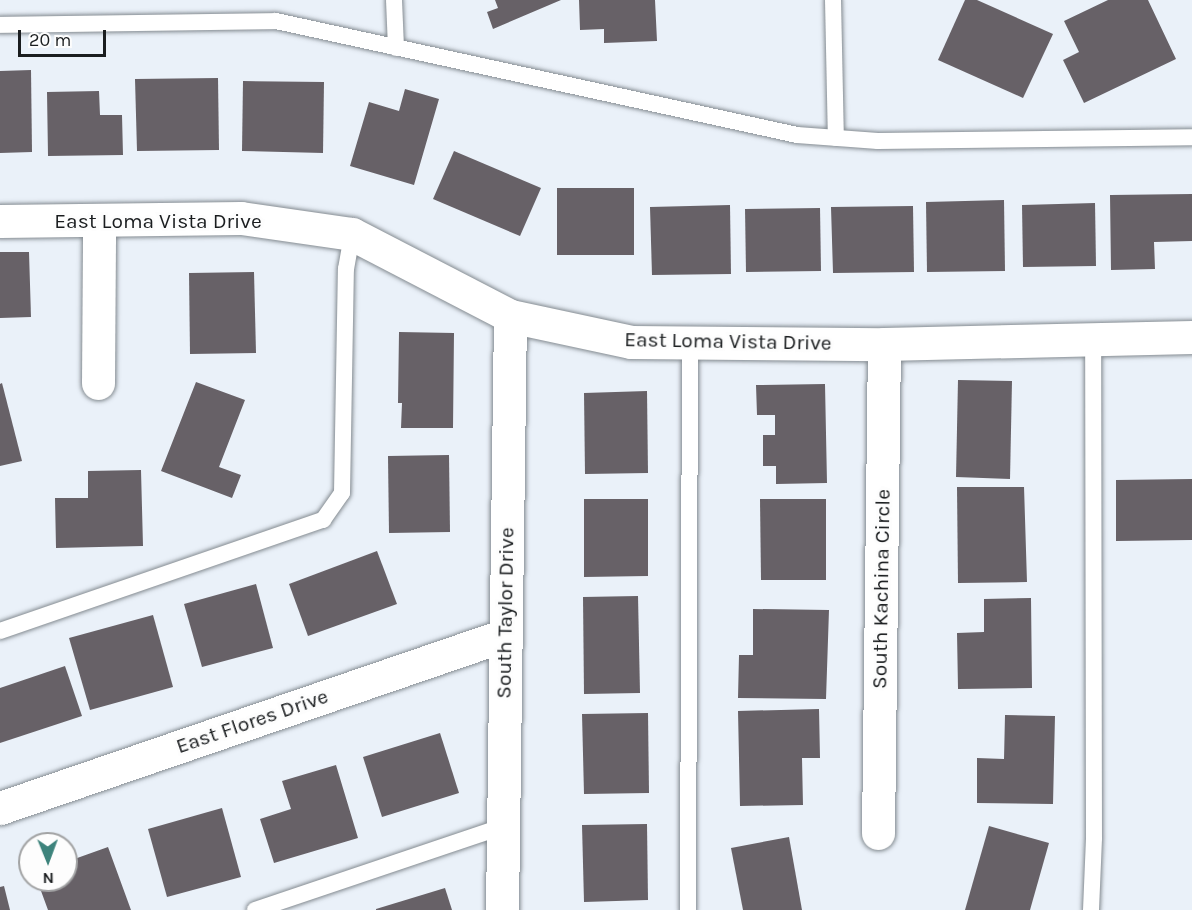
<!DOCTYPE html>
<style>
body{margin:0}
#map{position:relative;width:1192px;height:910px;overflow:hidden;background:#eaf1f9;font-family:Karla,sans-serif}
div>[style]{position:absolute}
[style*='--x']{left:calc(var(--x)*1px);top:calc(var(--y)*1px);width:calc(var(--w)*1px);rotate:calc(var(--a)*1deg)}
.building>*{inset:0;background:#676167}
.roads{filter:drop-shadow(0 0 2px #848b91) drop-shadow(0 0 2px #848b91)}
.service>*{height:16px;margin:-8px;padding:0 8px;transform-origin:8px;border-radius:8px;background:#fff}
.minor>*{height:33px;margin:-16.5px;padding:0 16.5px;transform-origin:16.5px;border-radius:16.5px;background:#fff}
span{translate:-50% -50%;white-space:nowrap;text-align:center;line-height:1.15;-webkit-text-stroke:6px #fdfdfd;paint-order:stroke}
.street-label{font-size:21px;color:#1a1d1f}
.north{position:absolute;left:18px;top:832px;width:60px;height:60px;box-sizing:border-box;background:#fdfdfd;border:2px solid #a2a3a4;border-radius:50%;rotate:179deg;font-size:16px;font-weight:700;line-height:24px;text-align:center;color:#1a1d1f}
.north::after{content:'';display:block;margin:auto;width:21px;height:27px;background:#3d837c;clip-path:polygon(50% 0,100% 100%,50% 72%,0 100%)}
.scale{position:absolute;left:18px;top:30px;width:88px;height:27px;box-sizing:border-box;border:3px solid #1a1d1f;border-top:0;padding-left:8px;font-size:18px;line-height:21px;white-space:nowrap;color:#1a1d1f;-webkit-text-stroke:4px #fdfdfd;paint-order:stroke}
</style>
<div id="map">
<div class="building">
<i style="clip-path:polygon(495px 0,561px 0,493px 29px,487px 12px,498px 8px)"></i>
<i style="clip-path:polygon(579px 0,655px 0,657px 41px,604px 43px,604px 29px,580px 30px)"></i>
<i style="clip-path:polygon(965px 0,977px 0,1053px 34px,1023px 98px,938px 60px)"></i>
<i style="clip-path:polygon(1108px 0,1148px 0,1176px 59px,1084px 103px,1063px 60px,1079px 52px,1064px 21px)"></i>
<i style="clip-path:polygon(31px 70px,32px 152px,0 153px,0 71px)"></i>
<i style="clip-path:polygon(218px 78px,219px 150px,137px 151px,135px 79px)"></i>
<i style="clip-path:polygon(243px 81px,324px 82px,323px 153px,242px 151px)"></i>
<i style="clip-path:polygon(405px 89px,439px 99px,414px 185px,350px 166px,369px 102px,399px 111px)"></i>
<i style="clip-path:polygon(99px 91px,100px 115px,122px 115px,123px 155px,48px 156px,47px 92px)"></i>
<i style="clip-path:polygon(454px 151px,541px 188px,520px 236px,433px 199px)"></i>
<i style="clip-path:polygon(557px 188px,634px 188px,634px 255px,557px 255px)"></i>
<i style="clip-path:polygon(1192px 194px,1192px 241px,1154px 242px,1155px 269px,1111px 270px,1110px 195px)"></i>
<i style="clip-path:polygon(1004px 200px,1005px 271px,927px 272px,926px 202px)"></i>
<i style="clip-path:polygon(1095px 203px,1096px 266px,1023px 267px,1022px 205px)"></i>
<i style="clip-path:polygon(730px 205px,731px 274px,652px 275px,650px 207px)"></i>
<i style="clip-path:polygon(913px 206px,914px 272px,833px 273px,831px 207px)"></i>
<i style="clip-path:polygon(820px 208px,821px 271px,746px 272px,745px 209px)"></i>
<i style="clip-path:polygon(0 252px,29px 252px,31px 317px,0 318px)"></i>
<i style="clip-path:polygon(254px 272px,256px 353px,190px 354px,189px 273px)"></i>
<i style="clip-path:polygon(399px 332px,454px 333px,453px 428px,401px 428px,402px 403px,398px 403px)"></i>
<i style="clip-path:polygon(958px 380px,1012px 381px,1010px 479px,956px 477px)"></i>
<i style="clip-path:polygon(196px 382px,245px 400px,219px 467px,241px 475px,232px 498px,161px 471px)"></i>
<i style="clip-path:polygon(2px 383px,22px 461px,0 466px,0 384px)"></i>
<i style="clip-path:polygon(825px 384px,827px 483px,776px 484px,776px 466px,763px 466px,763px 435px,775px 435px,775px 415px,757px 415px,756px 385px)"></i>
<i style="clip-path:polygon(647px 391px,648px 473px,585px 474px,584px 393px)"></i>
<i style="clip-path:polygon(449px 455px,450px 532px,389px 533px,388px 456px)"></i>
<i style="clip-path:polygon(141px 470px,143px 546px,56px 548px,55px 498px,88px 498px,88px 471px)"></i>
<i style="clip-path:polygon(1192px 479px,1192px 540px,1116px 541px,1116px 480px)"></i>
<i style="clip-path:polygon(957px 487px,1024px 487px,1027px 582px,958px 583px)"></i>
<i style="clip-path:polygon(584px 499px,648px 499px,648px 576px,584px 577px)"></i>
<i style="clip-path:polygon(760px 499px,826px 499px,826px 580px,761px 580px)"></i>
<i style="clip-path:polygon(377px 551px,397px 604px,308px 636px,289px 584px)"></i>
<i style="clip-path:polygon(256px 584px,273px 648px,202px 667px,184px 604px)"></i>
<i style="clip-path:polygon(638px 596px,640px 693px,584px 694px,583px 597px)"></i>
<i style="clip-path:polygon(1031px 598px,1032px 688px,958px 689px,957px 633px,984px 632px,984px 599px)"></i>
<i style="clip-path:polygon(753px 609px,829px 610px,826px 699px,738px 698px,739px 655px,753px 655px)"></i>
<i style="clip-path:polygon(153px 615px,173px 687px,90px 710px,69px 638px)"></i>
<i style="clip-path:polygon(65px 666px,82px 716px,0 743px,0 688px)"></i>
<i style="clip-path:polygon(819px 709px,820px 758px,802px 758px,803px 805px,740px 806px,738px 711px)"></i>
<i style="clip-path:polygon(648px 713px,649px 793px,584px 794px,582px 714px)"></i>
<i style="clip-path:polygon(1005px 715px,1055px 716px,1053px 804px,977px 803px,977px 758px,1004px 759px)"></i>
<i style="clip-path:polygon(440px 733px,459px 793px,382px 817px,363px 757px)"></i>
<i style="clip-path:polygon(336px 765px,358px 838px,274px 863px,260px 819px,291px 809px,282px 781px)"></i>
<i style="clip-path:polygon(222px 808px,241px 877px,167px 897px,148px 829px)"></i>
<i style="clip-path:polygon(647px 824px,648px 900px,584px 902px,582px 825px)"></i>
<i style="clip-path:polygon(989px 826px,1049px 843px,1030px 910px,965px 910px)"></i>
<i style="clip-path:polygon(789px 837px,802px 910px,743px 910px,731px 848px)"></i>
<i style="clip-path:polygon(108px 847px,131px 910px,48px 910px,37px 880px,66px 880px,66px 862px)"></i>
<i style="clip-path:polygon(4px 886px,10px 910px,0 910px,0 887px)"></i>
<i style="clip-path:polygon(445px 888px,452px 910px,376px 910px,376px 909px)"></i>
</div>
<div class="roads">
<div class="service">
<i style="--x:394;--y:0;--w:48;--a:87.6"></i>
<i style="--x:833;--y:0;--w:138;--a:88.8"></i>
<i style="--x:0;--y:25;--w:276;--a:-0.8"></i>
<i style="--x:276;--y:21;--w:533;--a:12.34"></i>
<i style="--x:797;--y:135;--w:81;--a:4.2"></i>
<i style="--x:878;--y:141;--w:314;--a:-0.7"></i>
<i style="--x:0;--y:631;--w:342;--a:-19"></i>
<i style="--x:323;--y:520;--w:33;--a:-55"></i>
<i style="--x:342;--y:493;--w:224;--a:-89"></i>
<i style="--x:346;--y:269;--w:36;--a:-80"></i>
<i style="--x:255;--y:910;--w:261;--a:-18.6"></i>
<i style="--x:688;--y:910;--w:568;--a:-89.8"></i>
<i style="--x:1091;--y:910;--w:72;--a:-87.6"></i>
<i style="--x:1094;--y:838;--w:499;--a:-90.1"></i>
</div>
<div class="minor">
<i style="--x:0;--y:221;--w:241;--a:-0.7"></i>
<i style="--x:241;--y:218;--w:112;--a:8.2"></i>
<i style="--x:352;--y:234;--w:178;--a:27.4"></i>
<i style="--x:510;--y:316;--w:124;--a:12.1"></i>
<i style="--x:631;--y:342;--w:253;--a:0.5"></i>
<i style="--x:884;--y:344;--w:308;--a:-1.3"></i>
<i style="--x:98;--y:383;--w:163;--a:-89.6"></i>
<i style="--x:0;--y:808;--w:534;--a:-18.91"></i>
<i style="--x:878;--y:833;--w:489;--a:-89.3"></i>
<i style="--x:502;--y:910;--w:594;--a:-89.23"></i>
</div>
</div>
<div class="street-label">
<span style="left:158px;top:221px">East Loma Vista Drive</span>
<span style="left:728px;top:341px;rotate:1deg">East Loma Vista Drive</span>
<span style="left:881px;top:589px;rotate:-89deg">South Kachina Circle</span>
<span style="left:505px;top:613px;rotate:-89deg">South Taylor Drive</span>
<span style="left:252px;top:721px;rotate:-19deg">East Flores Drive</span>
</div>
<div class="north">N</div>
<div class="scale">20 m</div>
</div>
